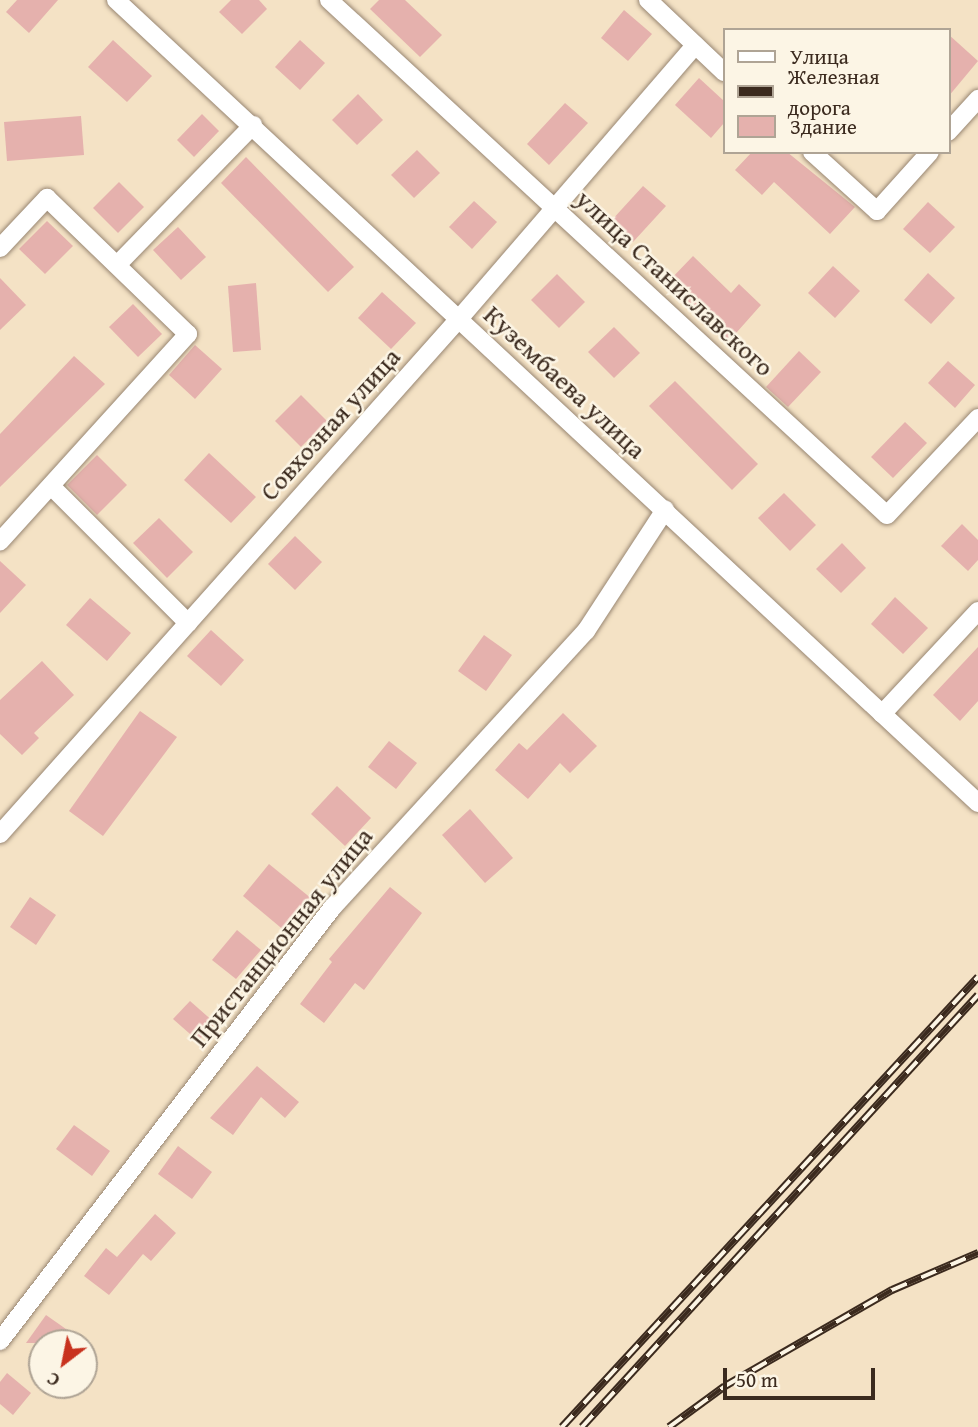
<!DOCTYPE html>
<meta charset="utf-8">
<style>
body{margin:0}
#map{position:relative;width:978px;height:1427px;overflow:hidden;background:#f4e2c5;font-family:"Gentium Book Plus",serif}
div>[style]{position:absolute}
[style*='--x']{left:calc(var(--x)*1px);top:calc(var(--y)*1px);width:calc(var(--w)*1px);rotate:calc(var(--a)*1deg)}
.building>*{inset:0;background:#e5b1ad}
.roads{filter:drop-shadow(0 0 2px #988672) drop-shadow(0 0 2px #988672)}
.minor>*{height:18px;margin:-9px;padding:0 9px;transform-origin:9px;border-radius:9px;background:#fff}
.rail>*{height:8px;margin-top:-4px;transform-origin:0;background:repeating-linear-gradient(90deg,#fcf5e5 0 16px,#3b2a1e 0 32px);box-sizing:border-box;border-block:2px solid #3b2a1e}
span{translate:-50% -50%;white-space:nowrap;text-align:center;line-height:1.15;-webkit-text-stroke:5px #fcf5e5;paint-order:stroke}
.street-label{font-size:26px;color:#3b2a1e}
.legend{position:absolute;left:723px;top:28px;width:228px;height:126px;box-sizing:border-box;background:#fcf5e5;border:2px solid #afa495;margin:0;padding:9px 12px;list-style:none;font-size:21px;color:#3b2a1e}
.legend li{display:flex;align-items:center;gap:14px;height:35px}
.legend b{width:35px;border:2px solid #afa495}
.north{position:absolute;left:28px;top:1329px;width:70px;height:70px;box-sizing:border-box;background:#fcf5e5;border:2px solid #afa495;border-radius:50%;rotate:212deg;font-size:19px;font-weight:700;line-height:28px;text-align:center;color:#3b2a1e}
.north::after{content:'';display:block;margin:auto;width:24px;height:32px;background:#c8321e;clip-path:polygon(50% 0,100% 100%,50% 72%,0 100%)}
.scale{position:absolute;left:723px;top:1368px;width:152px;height:32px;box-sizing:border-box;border:4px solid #3b2a1e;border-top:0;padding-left:9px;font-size:21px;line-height:24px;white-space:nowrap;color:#3b2a1e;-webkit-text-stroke:5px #fcf5e5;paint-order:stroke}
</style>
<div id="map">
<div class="building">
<i style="clip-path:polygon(17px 0,58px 0,29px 33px,6px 12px)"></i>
<i style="clip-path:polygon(231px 0,259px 0,267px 9px,242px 34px,219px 12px)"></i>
<i style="clip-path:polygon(379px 0,405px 0,442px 35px,420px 57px,370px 9px)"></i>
<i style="clip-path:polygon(624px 10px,652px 34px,628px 61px,601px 38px)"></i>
<i style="clip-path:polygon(948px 34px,978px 61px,948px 97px)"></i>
<i style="clip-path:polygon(113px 40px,152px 76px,127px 102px,88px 67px)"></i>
<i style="clip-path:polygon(300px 40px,325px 63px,300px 90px,275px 67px)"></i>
<i style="clip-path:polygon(699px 78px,724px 101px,724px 123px,711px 138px,675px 105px)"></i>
<i style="clip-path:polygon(358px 94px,383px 120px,357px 145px,332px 120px)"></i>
<i style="clip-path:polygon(565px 103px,588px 123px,549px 165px,527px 144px)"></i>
<i style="clip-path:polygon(202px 114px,219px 131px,194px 157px,177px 140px)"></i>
<i style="clip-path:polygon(81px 116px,84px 155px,7px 161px,4px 122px)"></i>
<i style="clip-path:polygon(417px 150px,440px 173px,414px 198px,391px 175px)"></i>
<i style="clip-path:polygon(752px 152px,787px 152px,855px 207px,830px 234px,774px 182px,762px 195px,735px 170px)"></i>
<i style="clip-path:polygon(246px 157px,354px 267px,328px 292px,221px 183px)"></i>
<i style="clip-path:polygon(119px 182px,144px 207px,118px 233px,93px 208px)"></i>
<i style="clip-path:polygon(643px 186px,666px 206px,633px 242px,611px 221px)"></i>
<i style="clip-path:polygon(474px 201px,497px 222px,472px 249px,449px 227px)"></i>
<i style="clip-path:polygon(928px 202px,955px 227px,930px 253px,903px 229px)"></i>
<i style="clip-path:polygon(47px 221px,73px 246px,45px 274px,19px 249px)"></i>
<i style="clip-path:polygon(178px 227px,206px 257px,181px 280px,153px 250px)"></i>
<i style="clip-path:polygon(693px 256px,731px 293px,739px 284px,761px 305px,729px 341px,668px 282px)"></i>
<i style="clip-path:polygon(833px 266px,860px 291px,835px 318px,808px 293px)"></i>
<i style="clip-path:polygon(928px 273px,955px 298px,931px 324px,904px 300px)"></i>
<i style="clip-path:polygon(557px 274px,585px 302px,559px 328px,531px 300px)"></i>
<i style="clip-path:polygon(0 278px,26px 305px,0 330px)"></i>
<i style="clip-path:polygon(256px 283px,261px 350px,233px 352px,228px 286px)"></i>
<i style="clip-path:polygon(382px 292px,416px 323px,391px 349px,358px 318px)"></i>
<i style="clip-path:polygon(133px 304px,162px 334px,138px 357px,109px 327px)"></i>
<i style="clip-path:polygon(614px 327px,640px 353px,614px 378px,588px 352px)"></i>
<i style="clip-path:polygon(195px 345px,222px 369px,195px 399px,169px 375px)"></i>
<i style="clip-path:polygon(799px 351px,821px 372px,788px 407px,766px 387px)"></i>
<i style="clip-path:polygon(74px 356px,105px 384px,0 487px,0 434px)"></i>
<i style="clip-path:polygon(948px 361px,975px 385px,955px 408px,928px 383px)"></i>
<i style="clip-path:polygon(675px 381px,758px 464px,732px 490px,649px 406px)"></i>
<i style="clip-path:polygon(301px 395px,327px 421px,301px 447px,275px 421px)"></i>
<i style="clip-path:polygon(905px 422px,927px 443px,893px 478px,871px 457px)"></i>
<i style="clip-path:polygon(209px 453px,256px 497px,231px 523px,184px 480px)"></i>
<i style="clip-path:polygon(97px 455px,127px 485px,97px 515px,67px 485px)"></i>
<i style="clip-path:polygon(784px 493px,816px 525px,790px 551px,758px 518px)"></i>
<i style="clip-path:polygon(159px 518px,193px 552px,167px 578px,133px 543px)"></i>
<i style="clip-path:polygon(962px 524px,978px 540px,978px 560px,968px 571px,941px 546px)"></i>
<i style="clip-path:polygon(295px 536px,322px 562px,295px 590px,268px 564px)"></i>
<i style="clip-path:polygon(842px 543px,866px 568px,841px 593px,816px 569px)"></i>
<i style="clip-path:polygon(0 561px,26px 585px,0 613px)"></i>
<i style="clip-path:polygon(895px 597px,928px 628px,903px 654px,871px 624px)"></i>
<i style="clip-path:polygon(90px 598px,131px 633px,107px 661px,66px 625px)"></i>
<i style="clip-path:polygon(211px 630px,244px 660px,221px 686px,187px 656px)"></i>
<i style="clip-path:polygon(484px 635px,512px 655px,486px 691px,458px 671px)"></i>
<i style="clip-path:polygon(978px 647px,978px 701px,960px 721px,933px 695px)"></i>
<i style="clip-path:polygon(42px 661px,74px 695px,34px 733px,39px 738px,22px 755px,0 734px,0 700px)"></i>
<i style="clip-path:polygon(140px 711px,177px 737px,103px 836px,69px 811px)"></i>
<i style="clip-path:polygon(563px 713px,597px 746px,570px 773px,560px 763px,528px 799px,495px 770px,519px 743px,527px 750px)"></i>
<i style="clip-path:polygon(389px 741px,417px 763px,396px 789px,368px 767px)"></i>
<i style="clip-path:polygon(337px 786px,371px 818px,345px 846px,311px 814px)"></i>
<i style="clip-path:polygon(470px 809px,513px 858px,485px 883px,442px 835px)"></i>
<i style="clip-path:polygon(269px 864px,312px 899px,286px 932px,243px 896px)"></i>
<i style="clip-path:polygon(390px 887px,422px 913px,364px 990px,355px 983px,324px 1023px,300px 1004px,332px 962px,329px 959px)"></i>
<i style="clip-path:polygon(30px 897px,56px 915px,36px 945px,10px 927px)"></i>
<i style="clip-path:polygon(237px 930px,261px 950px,236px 979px,212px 960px)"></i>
<i style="clip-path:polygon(190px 1001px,215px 1023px,198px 1041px,173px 1019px)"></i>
<i style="clip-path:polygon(257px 1066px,299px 1102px,285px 1118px,261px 1097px,233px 1135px,210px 1118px)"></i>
<i style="clip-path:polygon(74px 1125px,110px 1151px,92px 1176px,56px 1149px)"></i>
<i style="clip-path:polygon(178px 1146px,212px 1172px,192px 1199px,158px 1174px)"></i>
<i style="clip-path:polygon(155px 1214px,176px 1233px,151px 1261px,143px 1254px,109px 1295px,84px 1276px,106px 1248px,117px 1257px)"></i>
<i style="clip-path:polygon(46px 1315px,86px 1343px,26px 1343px)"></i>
<i style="clip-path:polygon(7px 1373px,31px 1393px,13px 1415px,0 1404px,0 1382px)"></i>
</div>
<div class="roads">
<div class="minor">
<i style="--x:116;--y:0;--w:1178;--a:42.97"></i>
<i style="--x:329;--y:0;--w:759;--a:42.71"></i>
<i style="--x:887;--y:515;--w:133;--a:-46.8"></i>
<i style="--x:648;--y:0;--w:105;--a:43.5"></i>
<i style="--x:948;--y:132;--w:45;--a:-47.7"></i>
<i style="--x:812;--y:152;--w:88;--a:42.2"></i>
<i style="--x:877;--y:211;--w:79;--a:-48.1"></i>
<i style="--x:0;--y:248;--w:69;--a:-46.8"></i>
<i style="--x:47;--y:198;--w:196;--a:44"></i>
<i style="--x:188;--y:334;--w:280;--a:132.2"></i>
<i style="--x:118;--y:264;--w:194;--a:-45.8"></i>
<i style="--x:51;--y:486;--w:194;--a:45"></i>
<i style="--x:882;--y:714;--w:141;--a:-47"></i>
<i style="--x:0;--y:834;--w:688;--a:-48.3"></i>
<i style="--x:458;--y:320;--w:363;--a:-49.2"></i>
<i style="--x:0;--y:1341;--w:546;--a:-52.52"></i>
<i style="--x:332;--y:908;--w:376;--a:-47.5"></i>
<i style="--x:586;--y:631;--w:145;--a:-56.9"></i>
</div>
</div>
<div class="rail">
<i style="--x:562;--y:1427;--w:613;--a:-47.25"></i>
<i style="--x:582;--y:1427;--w:586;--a:-47.49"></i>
<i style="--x:669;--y:1427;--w:69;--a:-36.2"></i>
<i style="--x:725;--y:1386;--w:193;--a:-29.9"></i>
<i style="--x:892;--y:1290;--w:94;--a:-23.3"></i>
</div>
<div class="street-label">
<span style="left:675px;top:283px;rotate:43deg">улица Станиславского</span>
<span style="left:565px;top:382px;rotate:43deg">Кузембаева улица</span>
<span style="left:330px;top:424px;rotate:-48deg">Совхозная улица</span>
<span style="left:281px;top:937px;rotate:-51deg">Пристанционная улица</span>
</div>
<ul class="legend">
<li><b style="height:9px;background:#fff"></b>Улица</li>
<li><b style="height:9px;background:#3b2a1e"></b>Железная дорога</li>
<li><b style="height:19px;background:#e5b1ad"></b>Здание</li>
</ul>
<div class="north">С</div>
<div class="scale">50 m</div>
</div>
